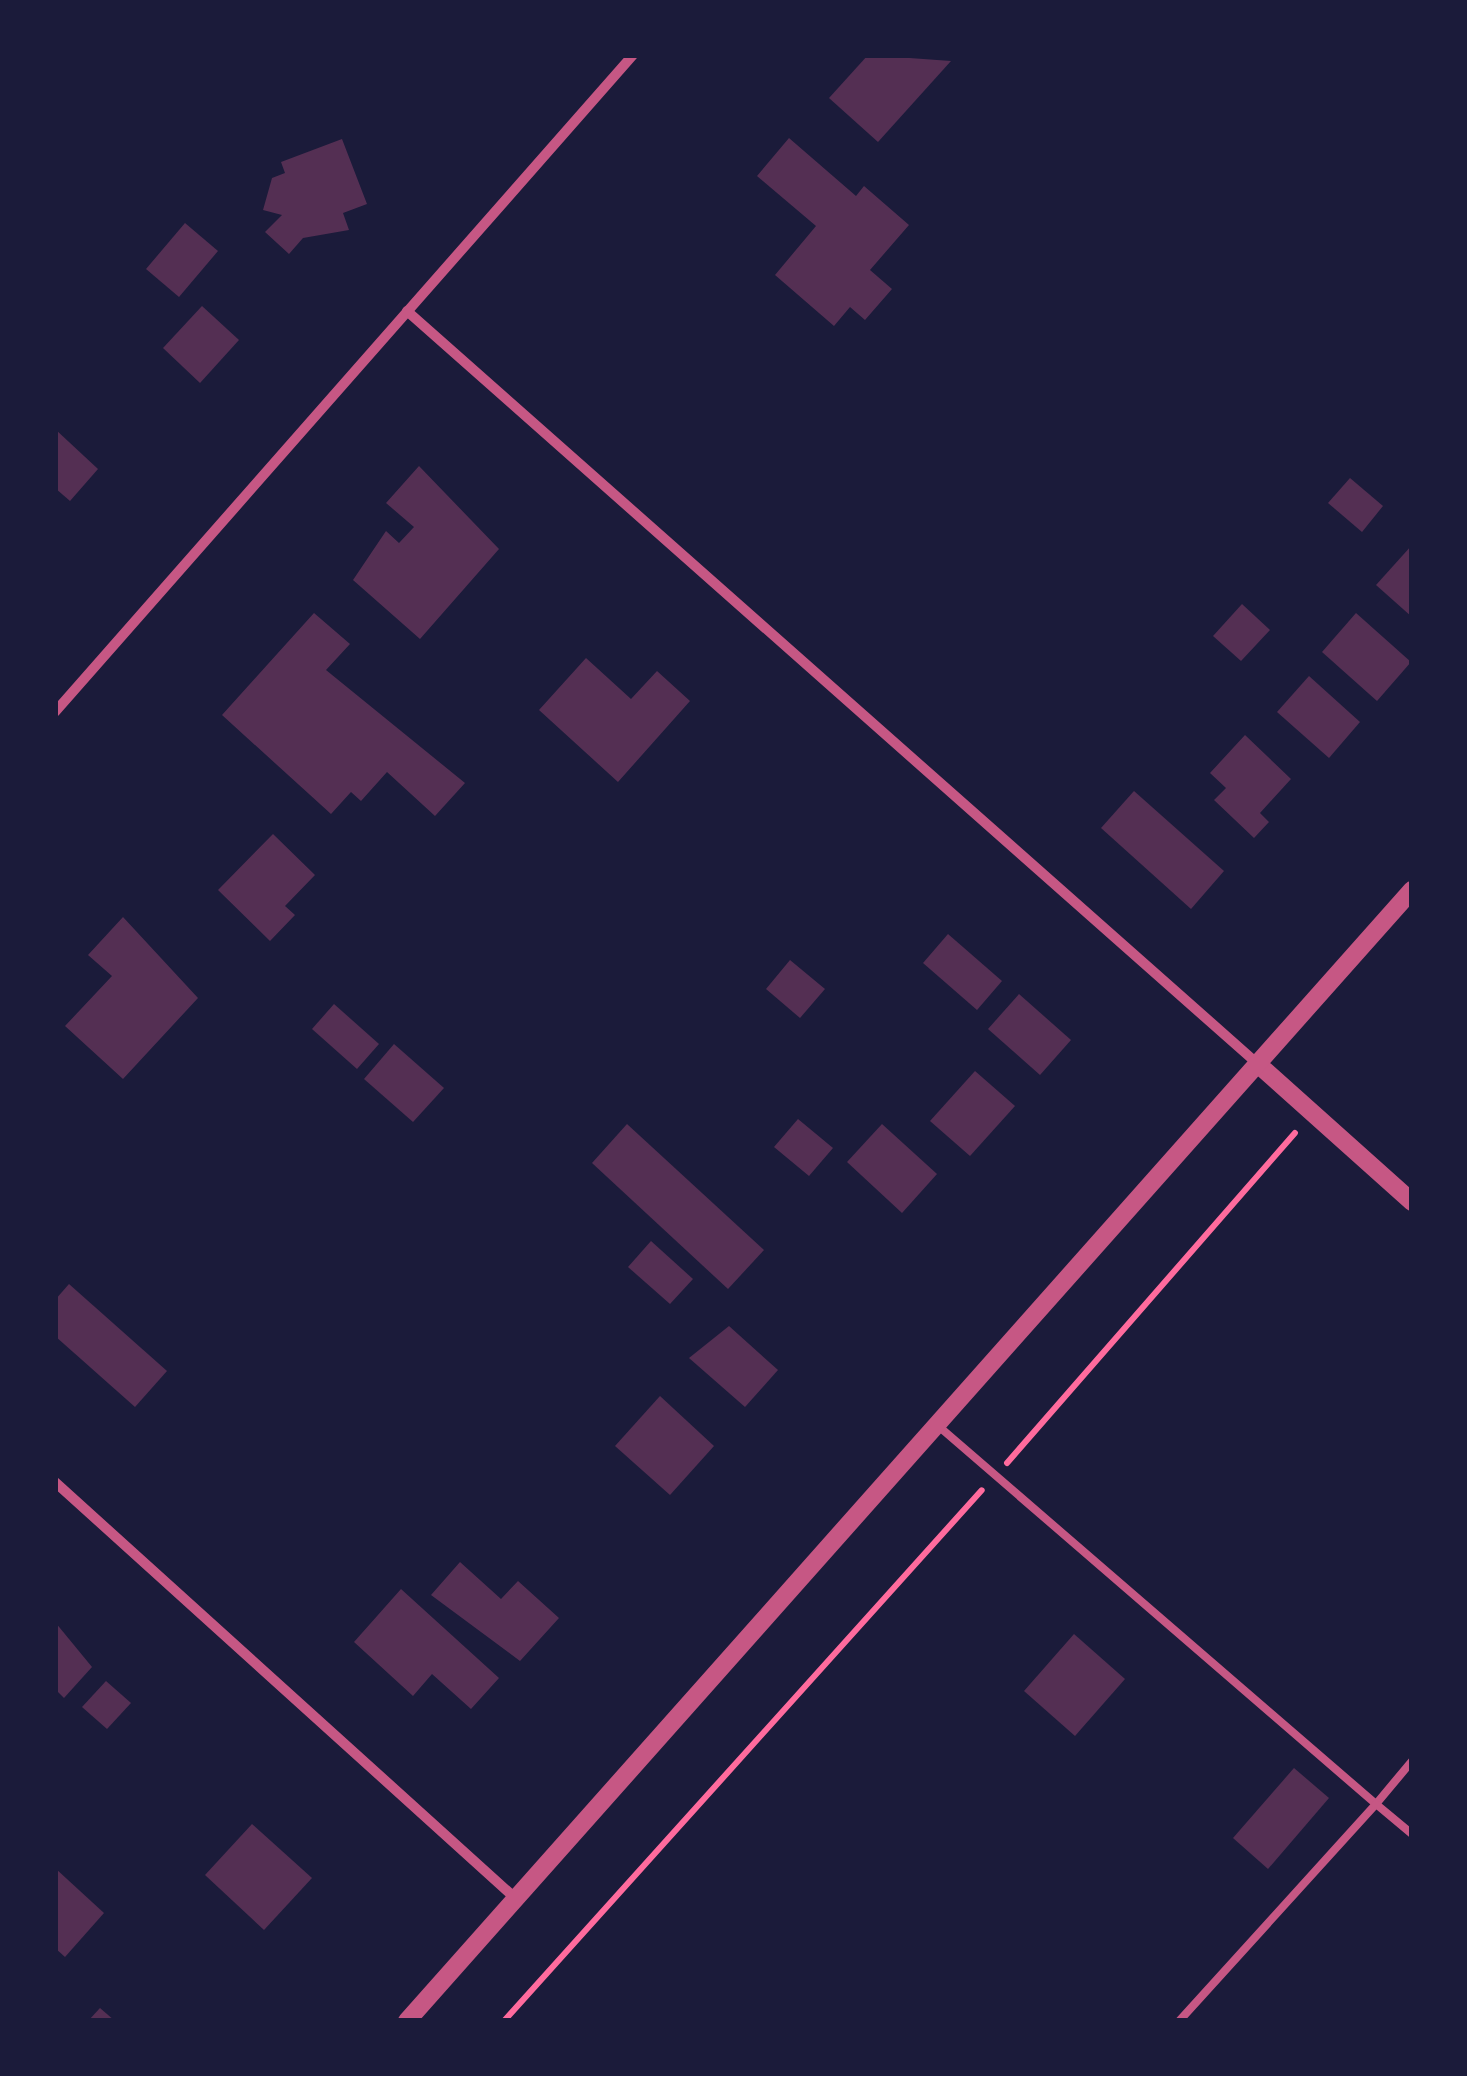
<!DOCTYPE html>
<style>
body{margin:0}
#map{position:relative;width:1467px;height:2076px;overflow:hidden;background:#1b1b3a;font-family:"Titillium Web",sans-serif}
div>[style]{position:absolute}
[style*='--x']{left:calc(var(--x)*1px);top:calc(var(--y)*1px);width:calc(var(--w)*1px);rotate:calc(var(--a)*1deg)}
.building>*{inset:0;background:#542f53}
.path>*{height:6px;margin:-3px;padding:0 3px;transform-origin:3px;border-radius:3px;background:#ff6b9d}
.service>*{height:8px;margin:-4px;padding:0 4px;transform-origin:4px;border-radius:4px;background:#c65784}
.minor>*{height:10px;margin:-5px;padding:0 5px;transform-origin:5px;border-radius:5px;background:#c65784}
.tertiary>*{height:18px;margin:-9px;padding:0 9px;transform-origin:9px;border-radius:9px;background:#c65784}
span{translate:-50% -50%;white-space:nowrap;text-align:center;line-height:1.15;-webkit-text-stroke:10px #1b1b3a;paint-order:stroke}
.frame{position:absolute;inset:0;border:58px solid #1b1b3a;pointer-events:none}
</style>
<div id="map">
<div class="building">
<i style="clip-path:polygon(868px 55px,951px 61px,878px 142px,829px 98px)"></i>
<i style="clip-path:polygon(789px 138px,856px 196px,864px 186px,909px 225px,870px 270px,892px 289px,865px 320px,850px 307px,834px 326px,775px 275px,816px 226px,757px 176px)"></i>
<i style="clip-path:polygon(342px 139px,367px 204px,343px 213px,349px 230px,303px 238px,289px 254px,265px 232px,282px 215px,263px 210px,272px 178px,285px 173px,281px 162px)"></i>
<i style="clip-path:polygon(185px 223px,218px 251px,179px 297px,146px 269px)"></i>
<i style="clip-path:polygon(202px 306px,239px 340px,200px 383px,163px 348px)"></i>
<i style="clip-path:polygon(55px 429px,98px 469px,70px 501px,55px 488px)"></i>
<i style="clip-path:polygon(419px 466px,499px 549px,420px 639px,353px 580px,386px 531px,399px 543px,414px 527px,386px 503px)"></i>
<i style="clip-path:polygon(1350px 478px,1383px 506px,1362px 532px,1328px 503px)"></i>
<i style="clip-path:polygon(1412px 545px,1412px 617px,1376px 585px)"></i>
<i style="clip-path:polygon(1242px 604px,1270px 630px,1241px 661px,1213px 636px)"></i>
<i style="clip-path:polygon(314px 613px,350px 644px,326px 670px,465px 783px,435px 816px,387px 772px,361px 801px,351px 792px,331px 814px,222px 715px)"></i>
<i style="clip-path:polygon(1356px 613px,1411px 662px,1377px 701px,1322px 652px)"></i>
<i style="clip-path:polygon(586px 658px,631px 699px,657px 671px,690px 701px,618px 782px,539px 710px)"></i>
<i style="clip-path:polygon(1309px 676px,1360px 722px,1329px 758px,1277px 712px)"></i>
<i style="clip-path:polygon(1245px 735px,1291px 779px,1260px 813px,1269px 822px,1254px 838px,1214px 800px,1226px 788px,1210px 773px)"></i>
<i style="clip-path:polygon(1134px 791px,1224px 871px,1191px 909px,1101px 828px)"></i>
<i style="clip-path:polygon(273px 834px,315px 875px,285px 906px,295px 915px,270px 941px,218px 890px)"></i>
<i style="clip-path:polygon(123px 917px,198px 998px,123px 1079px,65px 1026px,112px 976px,88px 955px)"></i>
<i style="clip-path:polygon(948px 934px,1002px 981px,977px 1010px,923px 963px)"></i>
<i style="clip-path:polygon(790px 960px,825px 989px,800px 1018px,766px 989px)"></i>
<i style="clip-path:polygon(1019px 994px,1071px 1040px,1040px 1075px,988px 1029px)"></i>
<i style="clip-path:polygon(334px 1004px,379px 1044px,357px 1069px,312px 1029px)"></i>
<i style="clip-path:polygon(394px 1044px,444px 1088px,413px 1122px,364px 1079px)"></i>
<i style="clip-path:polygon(975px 1071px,1015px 1106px,970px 1156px,930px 1121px)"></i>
<i style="clip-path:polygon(798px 1119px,833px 1148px,809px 1176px,774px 1147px)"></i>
<i style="clip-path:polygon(627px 1124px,764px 1250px,728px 1289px,592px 1163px)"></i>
<i style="clip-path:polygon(882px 1124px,937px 1174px,902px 1213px,847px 1162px)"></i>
<i style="clip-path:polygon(651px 1241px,693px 1279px,670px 1304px,628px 1267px)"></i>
<i style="clip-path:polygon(69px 1284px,167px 1371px,135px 1407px,55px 1336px,55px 1300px)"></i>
<i style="clip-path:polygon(729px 1326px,778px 1370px,745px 1407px,689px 1358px)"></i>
<i style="clip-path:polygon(660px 1396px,714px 1446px,670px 1495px,615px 1446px)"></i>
<i style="clip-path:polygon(460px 1562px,501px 1599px,518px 1581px,559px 1618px,520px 1661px,431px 1595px)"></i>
<i style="clip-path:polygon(401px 1589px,499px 1678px,471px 1709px,432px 1674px,413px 1696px,354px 1642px)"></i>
<i style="clip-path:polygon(55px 1622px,92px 1667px,64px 1698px,55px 1689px)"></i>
<i style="clip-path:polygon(1074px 1634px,1125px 1679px,1075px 1736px,1024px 1691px)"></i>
<i style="clip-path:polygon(106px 1681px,131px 1703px,107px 1729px,82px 1707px)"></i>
<i style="clip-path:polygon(1294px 1768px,1329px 1798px,1268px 1869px,1233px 1838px)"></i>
<i style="clip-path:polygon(252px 1824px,312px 1878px,264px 1930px,205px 1875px)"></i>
<i style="clip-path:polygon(55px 1868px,104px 1913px,65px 1957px,55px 1948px)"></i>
<i style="clip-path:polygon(100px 2008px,115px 2021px,88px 2021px)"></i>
</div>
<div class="path">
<i style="--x:1007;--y:1463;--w:438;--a:-48.9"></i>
<i style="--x:504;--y:2021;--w:714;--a:-48.01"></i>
</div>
<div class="service">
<i style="--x:936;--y:1424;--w:581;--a:40.82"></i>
<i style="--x:1376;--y:1804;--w:293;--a:132.2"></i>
<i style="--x:1412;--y:1761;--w:56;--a:129.9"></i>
<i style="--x:1376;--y:1804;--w:47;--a:39.8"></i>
</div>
<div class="minor">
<i style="--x:407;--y:311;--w:1139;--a:41.51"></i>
<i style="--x:55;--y:712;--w:875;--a:-48.66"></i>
<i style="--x:55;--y:1482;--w:620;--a:42.12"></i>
</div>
<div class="tertiary">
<i style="--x:1260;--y:1066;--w:204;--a:41.8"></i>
<i style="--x:407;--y:2021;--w:1513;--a:-48.38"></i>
</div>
<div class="frame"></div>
</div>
